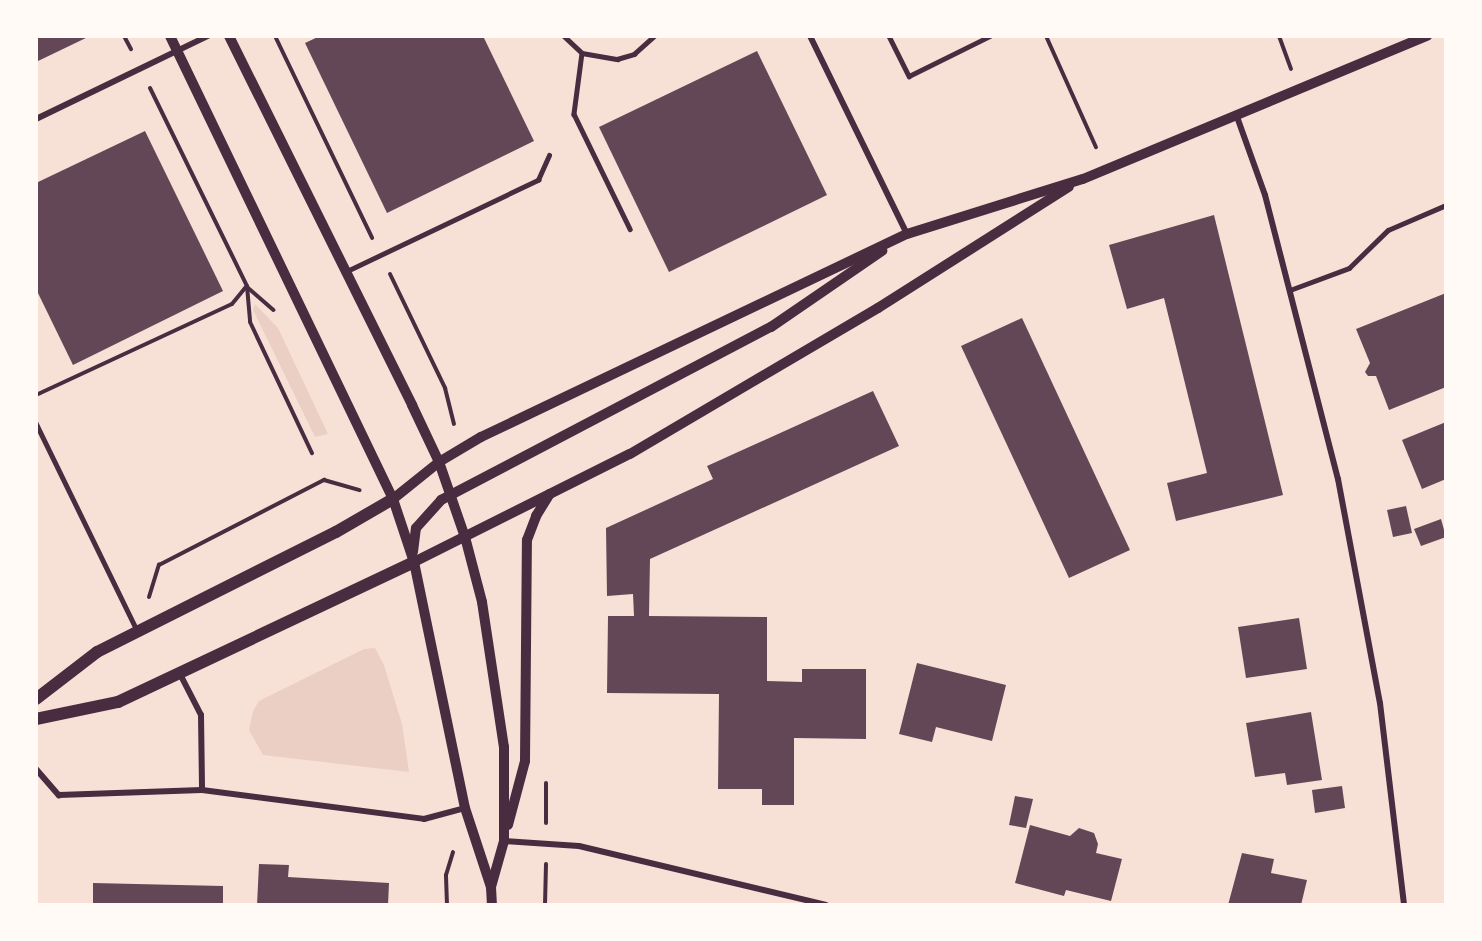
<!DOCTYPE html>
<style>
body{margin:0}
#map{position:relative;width:1482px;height:941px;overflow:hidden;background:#f7e1d7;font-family:"Roboto Condensed",sans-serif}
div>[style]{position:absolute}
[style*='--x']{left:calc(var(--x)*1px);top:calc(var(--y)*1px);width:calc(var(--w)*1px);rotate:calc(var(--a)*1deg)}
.green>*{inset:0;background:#ebcfc5}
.building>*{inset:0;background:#644757}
.path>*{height:4px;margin:-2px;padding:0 2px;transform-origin:2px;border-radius:2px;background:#4a2c40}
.service>*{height:4.5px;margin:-2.25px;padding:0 2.25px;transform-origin:2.25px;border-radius:2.25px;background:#4a2c40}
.minor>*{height:6px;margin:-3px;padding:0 3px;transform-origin:3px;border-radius:3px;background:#4a2c40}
.tertiary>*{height:10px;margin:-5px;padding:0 5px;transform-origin:5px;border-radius:5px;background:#4a2c40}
.secondary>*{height:12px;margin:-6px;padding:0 6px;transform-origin:6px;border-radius:6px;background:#4a2c40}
span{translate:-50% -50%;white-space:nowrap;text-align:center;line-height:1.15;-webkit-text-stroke:5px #fffaf5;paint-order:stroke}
.frame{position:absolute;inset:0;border:38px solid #fffaf5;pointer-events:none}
</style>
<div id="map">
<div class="green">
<i style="clip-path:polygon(255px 304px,278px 328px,328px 434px,315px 437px,253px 310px)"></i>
<i style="clip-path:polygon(375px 648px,384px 665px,402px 724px,409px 772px,263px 755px,249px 730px,253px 711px,259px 701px,364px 649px)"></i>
</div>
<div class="building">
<i style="clip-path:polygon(36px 36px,90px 36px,36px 62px)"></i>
<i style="clip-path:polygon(320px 36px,483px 36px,534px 141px,387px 213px,305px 43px)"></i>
<i style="clip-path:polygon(757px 51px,827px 195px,669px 272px,599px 127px)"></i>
<i style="clip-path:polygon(145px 131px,223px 291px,73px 365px,36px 289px,36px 183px)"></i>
<i style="clip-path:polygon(1214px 215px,1283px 495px,1176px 521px,1167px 483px,1207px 473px,1164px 298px,1127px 309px,1109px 245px)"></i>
<i style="clip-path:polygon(1446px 293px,1446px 387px,1389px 410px,1376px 376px,1368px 376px,1365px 372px,1370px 363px,1356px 329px)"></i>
<i style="clip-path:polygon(1022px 318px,1130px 550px,1069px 578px,961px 346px)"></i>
<i style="clip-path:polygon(873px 391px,899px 446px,650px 559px,649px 616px,767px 617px,767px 681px,802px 682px,802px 669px,866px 669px,866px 739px,794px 738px,794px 805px,762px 805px,762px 789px,718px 789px,719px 694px,607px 693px,608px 616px,634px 616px,633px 594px,607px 596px,606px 528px,713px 479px,707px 466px)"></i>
<i style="clip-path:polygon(1446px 422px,1446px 479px,1422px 489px,1402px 440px)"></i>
<i style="clip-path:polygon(1406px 506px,1412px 533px,1393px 537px,1387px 510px)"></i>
<i style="clip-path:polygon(1441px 519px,1446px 537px,1421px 546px,1414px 529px)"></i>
<i style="clip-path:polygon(1299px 618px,1307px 669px,1246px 678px,1238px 627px)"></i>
<i style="clip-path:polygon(917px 663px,1006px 685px,992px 741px,936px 727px,932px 742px,899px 734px)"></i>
<i style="clip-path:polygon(1311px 712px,1322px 780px,1287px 785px,1285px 773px,1255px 777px,1246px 723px)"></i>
<i style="clip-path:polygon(1342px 786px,1345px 808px,1315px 813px,1312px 790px)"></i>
<i style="clip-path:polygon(1015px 796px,1033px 799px,1026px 828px,1009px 825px)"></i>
<i style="clip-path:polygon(1030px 825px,1070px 836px,1079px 828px,1094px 833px,1098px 844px,1096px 853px,1122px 859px,1111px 901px,1066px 890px,1064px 896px,1015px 883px)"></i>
<i style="clip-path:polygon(1242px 853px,1274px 859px,1271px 873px,1307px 880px,1301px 905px,1228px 905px)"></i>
<i style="clip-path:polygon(259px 864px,289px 865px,288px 877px,389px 883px,388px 905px,257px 905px)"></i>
<i style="clip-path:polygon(93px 883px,223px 886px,223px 905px,93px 905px)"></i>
</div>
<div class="path">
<i style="--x:124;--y:36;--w:15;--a:62"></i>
<i style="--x:275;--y:36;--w:224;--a:64.3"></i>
<i style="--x:1046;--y:36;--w:122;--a:65.8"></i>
<i style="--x:1279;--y:36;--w:35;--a:70"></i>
<i style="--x:150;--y:88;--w:220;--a:63.9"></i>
<i style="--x:247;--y:286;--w:36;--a:85"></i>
<i style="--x:250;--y:322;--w:145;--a:64.7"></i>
<i style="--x:390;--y:274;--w:127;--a:64.2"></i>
<i style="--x:445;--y:388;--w:37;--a:76"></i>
<i style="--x:247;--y:287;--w:35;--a:41"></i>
<i style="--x:36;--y:395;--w:216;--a:-24.9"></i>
<i style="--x:232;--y:304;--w:22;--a:-51"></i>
<i style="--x:149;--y:597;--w:34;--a:-73"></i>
<i style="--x:159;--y:565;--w:186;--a:-27.3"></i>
<i style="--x:324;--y:480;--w:37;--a:16"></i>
<i style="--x:546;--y:823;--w:40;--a:-90"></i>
<i style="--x:447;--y:905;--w:30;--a:-92"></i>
<i style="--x:446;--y:875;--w:24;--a:-73"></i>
<i style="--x:545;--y:905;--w:41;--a:-88.6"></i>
</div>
<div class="service">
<i style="--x:564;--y:36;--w:25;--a:43"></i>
<i style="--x:582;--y:53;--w:36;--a:10"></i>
<i style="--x:617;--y:59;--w:18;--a:-16"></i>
<i style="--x:634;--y:54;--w:27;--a:-42"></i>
<i style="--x:889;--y:36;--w:45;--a:63.4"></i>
<i style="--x:909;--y:76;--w:90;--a:-26.3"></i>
<i style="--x:582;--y:53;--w:62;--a:97.5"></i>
<i style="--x:574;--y:114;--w:128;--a:64"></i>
<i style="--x:347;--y:271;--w:212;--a:-25.5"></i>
<i style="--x:538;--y:180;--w:27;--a:-66"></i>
<i style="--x:1290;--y:290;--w:63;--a:-20.4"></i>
<i style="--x:1349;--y:268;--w:54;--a:-44.3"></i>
<i style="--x:1388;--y:230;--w:63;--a:-23.3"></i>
<i style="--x:36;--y:423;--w:230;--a:64"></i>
</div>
<div class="minor">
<i style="--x:810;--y:36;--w:220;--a:63.9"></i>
<i style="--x:1236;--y:114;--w:86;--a:70.3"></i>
<i style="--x:1265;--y:195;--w:293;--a:75.6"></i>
<i style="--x:1338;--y:479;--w:228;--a:79.4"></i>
<i style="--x:1380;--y:703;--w:203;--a:83.2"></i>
<i style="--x:36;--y:119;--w:191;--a:-25.8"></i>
<i style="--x:180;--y:674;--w:46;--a:62.9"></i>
<i style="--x:201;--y:715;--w:75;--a:89.2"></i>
<i style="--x:36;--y:769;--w:35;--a:49"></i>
<i style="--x:59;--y:795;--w:143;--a:-2"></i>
<i style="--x:202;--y:790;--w:224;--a:7.4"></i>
<i style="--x:424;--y:819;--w:42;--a:-15"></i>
<i style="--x:504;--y:841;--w:75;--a:3.8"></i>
<i style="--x:579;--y:846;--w:254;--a:13.4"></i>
</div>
<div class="tertiary">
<i style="--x:170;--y:36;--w:514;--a:64.28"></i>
<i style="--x:393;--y:499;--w:66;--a:71.6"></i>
<i style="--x:414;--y:562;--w:251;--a:78.3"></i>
<i style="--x:465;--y:808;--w:83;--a:71.8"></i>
<i style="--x:491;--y:887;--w:18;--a:87"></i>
<i style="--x:229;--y:36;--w:412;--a:63.6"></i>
<i style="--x:412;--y:405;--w:63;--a:64.7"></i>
<i style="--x:439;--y:462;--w:79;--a:70.9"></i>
<i style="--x:465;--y:537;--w:67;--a:75.3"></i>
<i style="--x:482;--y:602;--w:147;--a:81.4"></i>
<i style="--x:504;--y:747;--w:94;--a:90"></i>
<i style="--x:504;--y:841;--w:48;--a:105.8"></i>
<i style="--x:393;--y:499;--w:59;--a:-38.8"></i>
<i style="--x:439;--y:462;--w:49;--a:-30.8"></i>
<i style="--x:481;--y:437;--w:472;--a:-25.5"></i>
<i style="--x:907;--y:234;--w:184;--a:-17.4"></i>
<i style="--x:1083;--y:179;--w:373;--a:-22.6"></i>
<i style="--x:413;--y:552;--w:24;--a:-83"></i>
<i style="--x:416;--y:528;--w:38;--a:-48"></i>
<i style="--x:441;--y:500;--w:373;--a:-27.7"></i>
<i style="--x:771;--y:327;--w:135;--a:-34.4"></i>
<i style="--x:414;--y:562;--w:241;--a:-26.6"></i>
<i style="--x:630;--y:454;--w:288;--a:-30.5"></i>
<i style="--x:878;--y:308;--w:226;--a:-32.4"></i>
<i style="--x:508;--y:825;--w:66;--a:-75.1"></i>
<i style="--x:525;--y:761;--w:221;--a:-89.5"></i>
<i style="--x:527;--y:540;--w:26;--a:-69"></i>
<i style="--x:536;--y:516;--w:26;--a:-58"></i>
</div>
<div class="secondary">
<i style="--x:36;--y:699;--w:77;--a:-37.6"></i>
<i style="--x:97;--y:652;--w:267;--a:-26.7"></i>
<i style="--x:336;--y:532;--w:66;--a:-30.1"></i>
<i style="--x:36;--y:719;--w:84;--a:-11.7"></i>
<i style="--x:118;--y:702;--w:327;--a:-25.3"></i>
</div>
<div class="frame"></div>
</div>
